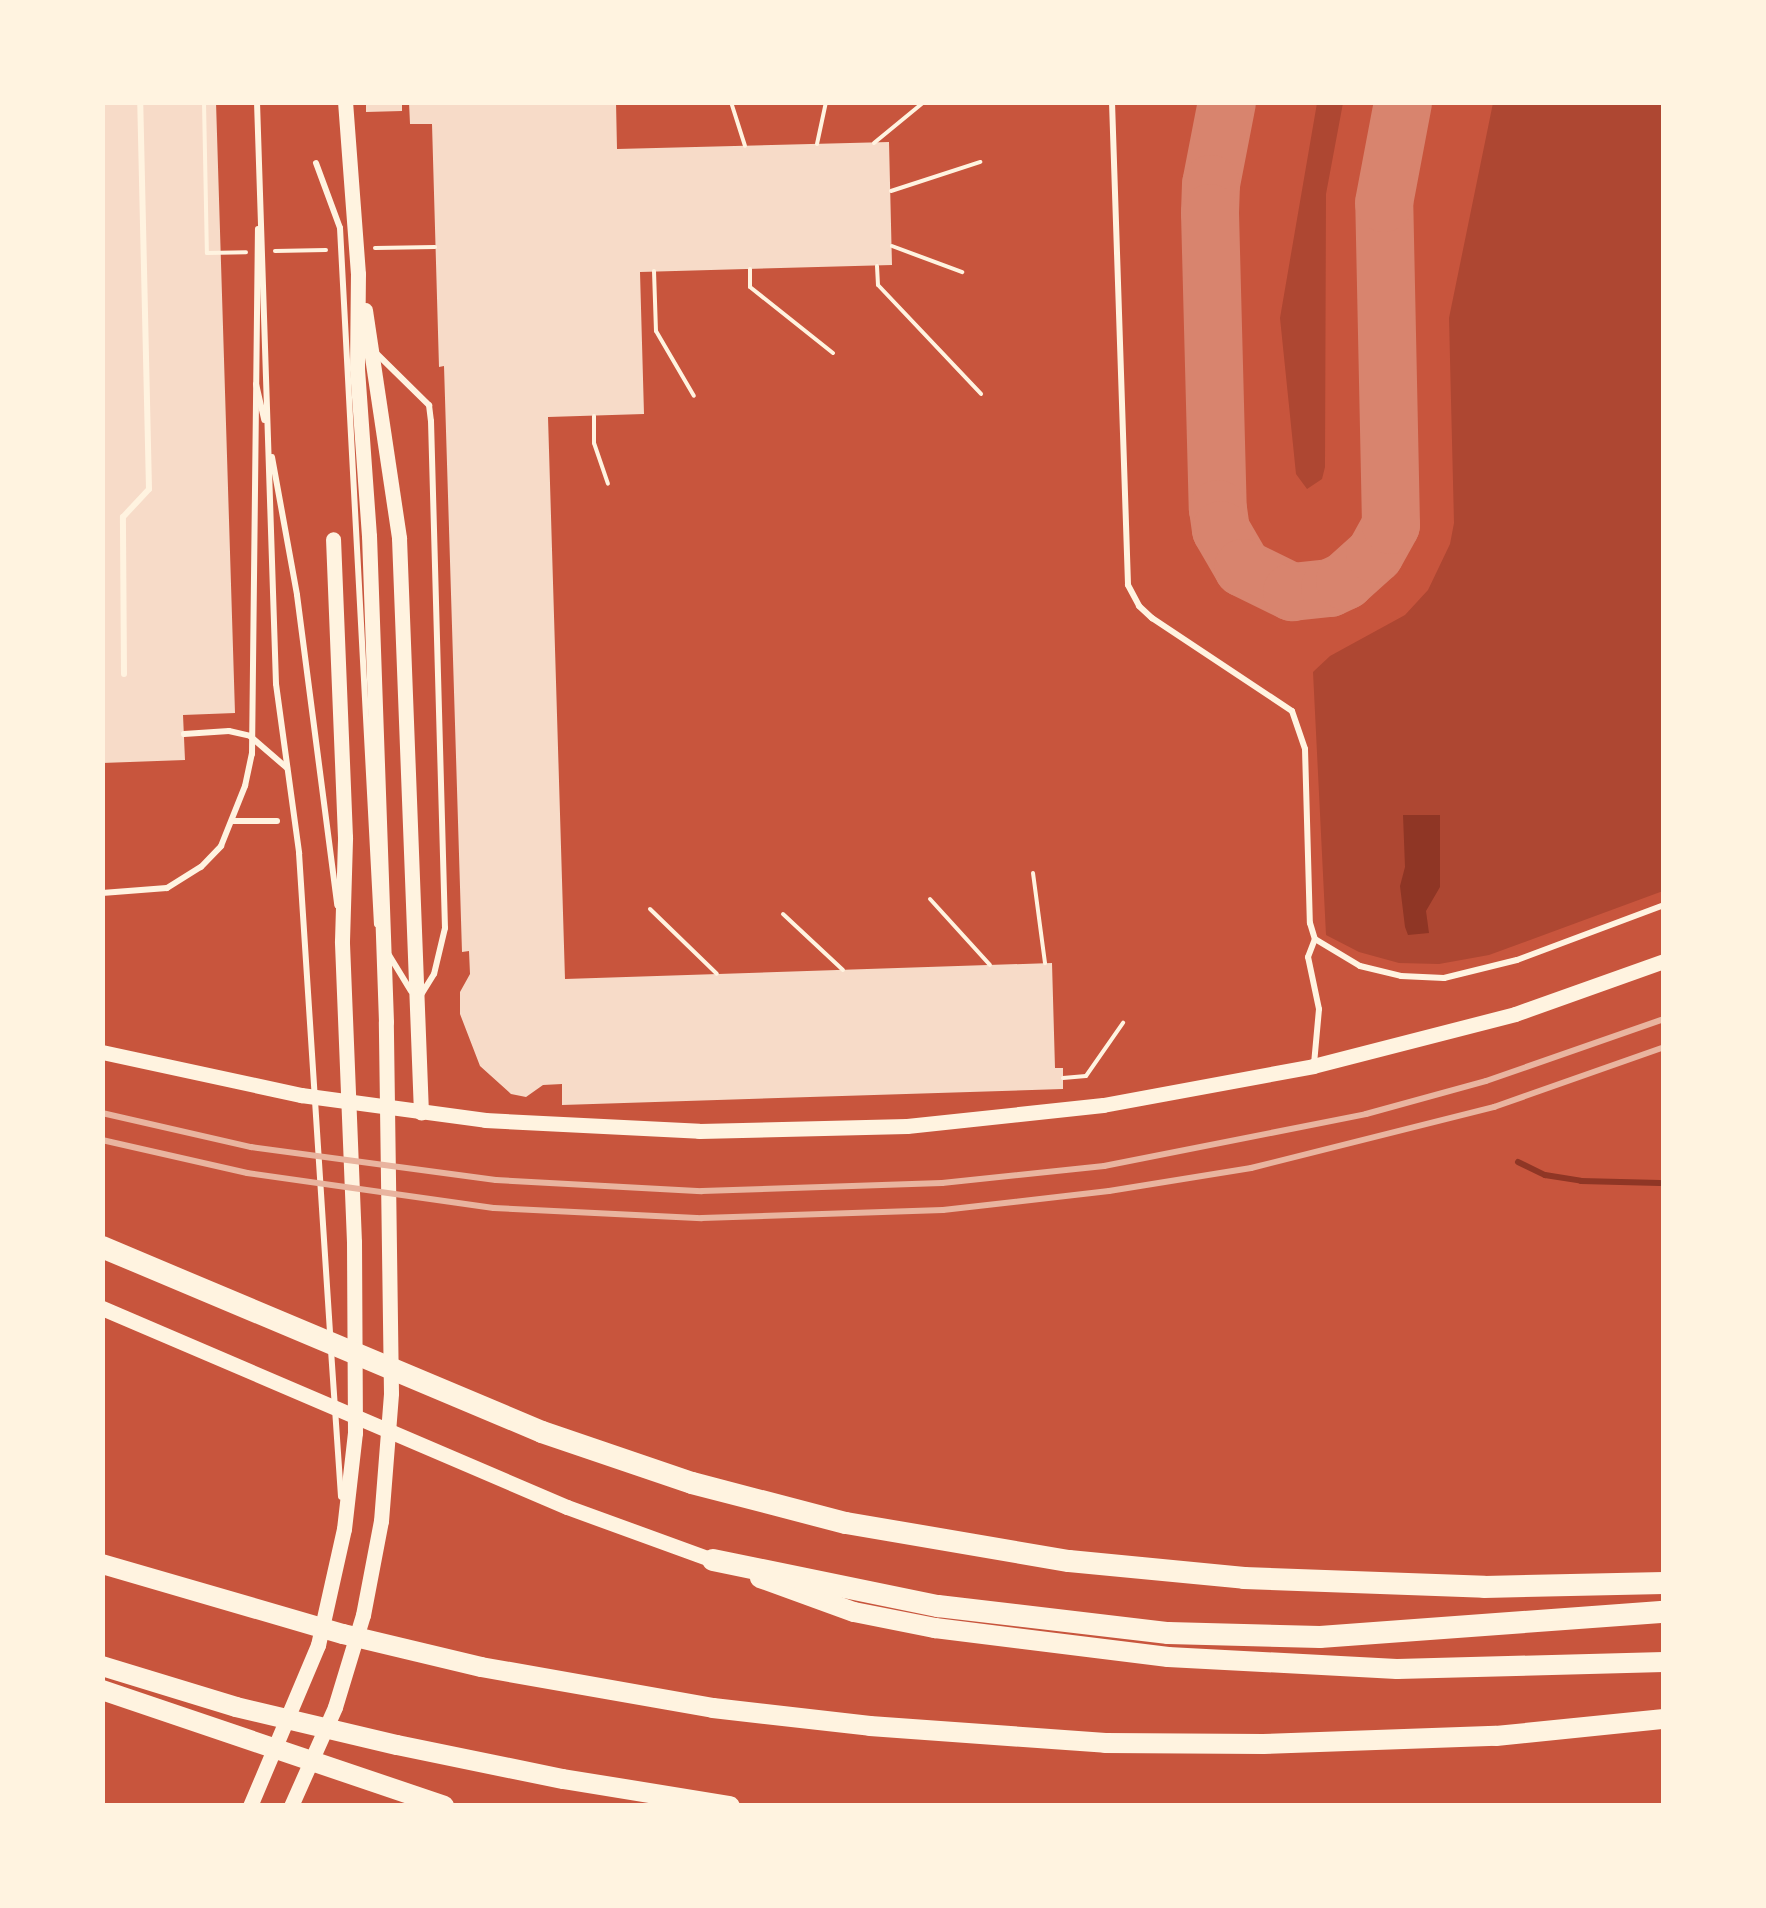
<!DOCTYPE html>
<style>
body{margin:0}
#map{position:relative;width:1766px;height:1908px;overflow:hidden;background:#c8553d;font-family:"Fira Sans",sans-serif}
div>[style]{position:absolute}
[style*='--x']{left:calc(var(--x)*1px);top:calc(var(--y)*1px);width:calc(var(--w)*1px);rotate:calc(var(--a)*1deg)}
.green>*{inset:0;background:#ae4732}
.water>*{inset:0;background:#8f3625}
.stream>*{height:6px;margin:-3px;padding:0 3px;transform-origin:3px;border-radius:3px;background:#8f3625}
.taxiway>*{height:58px;margin:-29px;padding:0 29px;transform-origin:29px;border-radius:29px;background:#d8846e}
.building>*{inset:0;background:#f7dbc8}
.path>*{height:4px;margin:-2px;padding:0 2px;transform-origin:2px;border-radius:2px;background:#fff3e0}
.service>*{height:6px;margin:-3px;padding:0 3px;transform-origin:3px;border-radius:3px;background:#fff3e0}
.tertiary>*{height:15px;margin:-7.5px;padding:0 7.5px;transform-origin:7.5px;border-radius:7.5px;background:#fff3e0}
.primary>*{height:20px;margin:-10px;padding:0 10px;transform-origin:10px;border-radius:10px;background:#fff3e0}
.motorway>*{height:22px;margin:-11px;padding:0 11px;transform-origin:11px;border-radius:11px;background:#fff3e0}
.rail>*{height:6px;margin:-3px;padding:0 3px;transform-origin:3px;border-radius:3px;background:#e9b49f}
span{translate:-50% -50%;white-space:nowrap;text-align:center;line-height:1.15;-webkit-text-stroke:8px #fff3e0;paint-order:stroke}
.frame{position:absolute;inset:0;border:105px solid #fff3e0;pointer-events:none}
</style>
<div id="map">
<div class="green">
<i style="clip-path:polygon(1317px 103px,1343px 103px,1326px 194px,1325px 467px,1322px 479px,1307px 489px,1296px 474px,1280px 318px)"></i>
<i style="clip-path:polygon(1493px 103px,1663px 103px,1663px 891px,1489px 955px,1439px 964px,1399px 963px,1359px 952px,1326px 935px,1313px 672px,1330px 656px,1405px 615px,1428px 590px,1450px 544px,1454px 523px,1449px 318px)"></i>
</div>
<div class="water">
<i style="clip-path:polygon(1403px 815px,1440px 815px,1440px 887px,1426px 911px,1429px 933px,1408px 935px,1405px 927px,1400px 886px,1405px 867px)"></i>
</div>
<div class="stream">
<i style="--x:1518;--y:1162;--w:30;--a:26"></i>
<i style="--x:1545;--y:1175;--w:36;--a:9"></i>
<i style="--x:1581;--y:1181;--w:79;--a:1.5"></i>
</div>
<div class="taxiway">
<i style="--x:1227;--y:102;--w:84;--a:101"></i>
<i style="--x:1211;--y:184;--w:29;--a:92"></i>
<i style="--x:1210;--y:213;--w:296;--a:88.5"></i>
<i style="--x:1218;--y:509;--w:21;--a:82"></i>
<i style="--x:1221;--y:530;--w:44;--a:59.9"></i>
<i style="--x:1243;--y:568;--w:55;--a:26.1"></i>
<i style="--x:1292;--y:592;--w:38;--a:-6"></i>
<i style="--x:1330;--y:588;--w:17;--a:-25"></i>
<i style="--x:1345;--y:581;--w:40;--a:-42"></i>
<i style="--x:1375;--y:554;--w:33;--a:-61"></i>
<i style="--x:1391;--y:525;--w:322;--a:-91.2"></i>
<i style="--x:1384;--y:203;--w:103;--a:-79.3"></i>
</div>
<div class="building">
<i style="clip-path:polygon(102px 102px,216px 102px,235px 713px,183px 715px,185px 760px,102px 763px)"></i>
<i style="clip-path:polygon(366px 102px,402px 102px,402px 111px,366px 112px)"></i>
<i style="clip-path:polygon(409px 102px,616px 102px,617px 149px,889px 142px,892px 265px,640px 272px,644px 414px,548px 417px,565px 979px,1052px 963px,1055px 1068px,1063px 1068px,1063px 1089px,562px 1105px,562px 1084px,543px 1085px,526px 1097px,511px 1094px,480px 1066px,460px 1014px,460px 992px,470px 974px,469px 951px,462px 952px,444px 366px,439px 367px,432px 124px,410px 124px)"></i>
</div>
<div class="path">
<i style="--x:204;--y:102;--w:151;--a:88.9"></i>
<i style="--x:207;--y:253;--w:39;--a:-1"></i>
<i style="--x:731;--y:102;--w:46;--a:72.3"></i>
<i style="--x:874;--y:143;--w:65;--a:-39.4"></i>
<i style="--x:817;--y:144;--w:43;--a:-77.9"></i>
<i style="--x:891;--y:191;--w:94;--a:-18"></i>
<i style="--x:892;--y:246;--w:75;--a:20.4"></i>
<i style="--x:375;--y:248;--w:60;--a:-1"></i>
<i style="--x:275;--y:251;--w:51;--a:-1.1"></i>
<i style="--x:877;--y:266;--w:19;--a:87"></i>
<i style="--x:878;--y:285;--w:150;--a:46.6"></i>
<i style="--x:750;--y:269;--w:18;--a:90"></i>
<i style="--x:750;--y:287;--w:106;--a:38.5"></i>
<i style="--x:654;--y:271;--w:60;--a:88.1"></i>
<i style="--x:656;--y:331;--w:75;--a:59.7"></i>
<i style="--x:594;--y:416;--w:27;--a:90"></i>
<i style="--x:594;--y:443;--w:43;--a:71.1"></i>
<i style="--x:1033;--y:873;--w:91;--a:82.4"></i>
<i style="--x:930;--y:899;--w:89;--a:47.7"></i>
<i style="--x:650;--y:909;--w:93;--a:44.1"></i>
<i style="--x:783;--y:914;--w:82;--a:43"></i>
<i style="--x:1063;--y:1078;--w:23;--a:-5"></i>
<i style="--x:1086;--y:1076;--w:65;--a:-55.1"></i>
</div>
<div class="service">
<i style="--x:257;--y:102;--w:582;--a:88.13"></i>
<i style="--x:276;--y:684;--w:171;--a:82.2"></i>
<i style="--x:299;--y:853;--w:486;--a:86.3"></i>
<i style="--x:1112;--y:102;--w:483;--a:88.1"></i>
<i style="--x:1128;--y:585;--w:24;--a:62"></i>
<i style="--x:1139;--y:606;--w:18;--a:43"></i>
<i style="--x:1152;--y:618;--w:168;--a:33.6"></i>
<i style="--x:1292;--y:711;--w:40;--a:71.1"></i>
<i style="--x:1305;--y:749;--w:174;--a:88.4"></i>
<i style="--x:1310;--y:923;--w:17;--a:73"></i>
<i style="--x:1315;--y:939;--w:52;--a:31"></i>
<i style="--x:1360;--y:966;--w:42;--a:13.7"></i>
<i style="--x:1401;--y:976;--w:43;--a:2.7"></i>
<i style="--x:1444;--y:978;--w:75;--a:-13.9"></i>
<i style="--x:1517;--y:960;--w:157;--a:-20.5"></i>
<i style="--x:316;--y:163;--w:69;--a:69.7"></i>
<i style="--x:340;--y:228;--w:697;--a:86.96"></i>
<i style="--x:375;--y:352;--w:76;--a:44.5"></i>
<i style="--x:429;--y:405;--w:16;--a:83"></i>
<i style="--x:431;--y:421;--w:507;--a:88.42"></i>
<i style="--x:445;--y:928;--w:47;--a:103.4"></i>
<i style="--x:434;--y:974;--w:26;--a:122"></i>
<i style="--x:256;--y:384;--w:37;--a:77"></i>
<i style="--x:272;--y:457;--w:140;--a:79.7"></i>
<i style="--x:297;--y:595;--w:313;--a:82.6"></i>
<i style="--x:124;--y:674;--w:157;--a:-90.4"></i>
<i style="--x:123;--y:517;--w:38;--a:-47"></i>
<i style="--x:149;--y:489;--w:387;--a:-91.3"></i>
<i style="--x:184;--y:734;--w:45;--a:-3.8"></i>
<i style="--x:229;--y:731;--w:22;--a:13"></i>
<i style="--x:250;--y:736;--w:49;--a:40.9"></i>
<i style="--x:232;--y:821;--w:45;--a:0"></i>
<i style="--x:102;--y:893;--w:65;--a:-4.4"></i>
<i style="--x:167;--y:888;--w:40;--a:-32"></i>
<i style="--x:201;--y:867;--w:29;--a:-46"></i>
<i style="--x:221;--y:846;--w:65;--a:-68.2"></i>
<i style="--x:245;--y:786;--w:33;--a:-78"></i>
<i style="--x:252;--y:754;--w:525;--a:-89.35"></i>
<i style="--x:389;--y:955;--w:42;--a:58.6"></i>
<i style="--x:1314;--y:1064;--w:55;--a:-84.8"></i>
<i style="--x:1319;--y:1009;--w:53;--a:-101.9"></i>
<i style="--x:1308;--y:957;--w:19;--a:-69"></i>
<i style="--x:331;--y:1350;--w:147;--a:86.1"></i>
</div>
<div class="tertiary">
<i style="--x:365;--y:310;--w:231;--a:81.5"></i>
<i style="--x:399;--y:538;--w:575;--a:87.81"></i>
<i style="--x:102;--y:1052;--w:204;--a:12.2"></i>
<i style="--x:301;--y:1095;--w:186;--a:7.7"></i>
<i style="--x:485;--y:1120;--w:214;--a:2.9"></i>
<i style="--x:699;--y:1131;--w:208;--a:-1.4"></i>
<i style="--x:907;--y:1126;--w:197;--a:-6.1"></i>
<i style="--x:1103;--y:1105;--w:214;--a:-10.5"></i>
<i style="--x:1313;--y:1066;--w:209;--a:-14.4"></i>
<i style="--x:1515;--y:1014;--w:158;--a:-19.6"></i>
<i style="--x:102;--y:1308;--w:506;--a:23.17"></i>
<i style="--x:567;--y:1507;--w:155;--a:20"></i>
<i style="--x:250;--y:1806;--w:175;--a:-67.1"></i>
<i style="--x:318;--y:1645;--w:119;--a:-77.4"></i>
<i style="--x:344;--y:1529;--w:97;--a:-83.5"></i>
<i style="--x:355;--y:1433;--w:191;--a:-90.3"></i>
<i style="--x:354;--y:1242;--w:301;--a:-92.3"></i>
<i style="--x:342;--y:941;--w:104;--a:-88.3"></i>
<i style="--x:345;--y:837;--w:298;--a:-92.3"></i>
<i style="--x:291;--y:1806;--w:108;--a:-66"></i>
<i style="--x:335;--y:1707;--w:96;--a:-73.1"></i>
<i style="--x:363;--y:1615;--w:96;--a:-79.2"></i>
<i style="--x:381;--y:1521;--w:128;--a:-85.5"></i>
<i style="--x:391;--y:1393;--w:371;--a:-90.8"></i>
<i style="--x:386;--y:1022;--w:486;--a:-92"></i>
<i style="--x:369;--y:536;--w:168;--a:-94.1"></i>
<i style="--x:357;--y:368;--w:94;--a:-89.4"></i>
<i style="--x:358;--y:274;--w:172;--a:-94.3"></i>
</div>
<div class="primary">
<i style="--x:102;--y:1564;--w:251;--a:16.2"></i>
<i style="--x:343;--y:1634;--w:142;--a:13.4"></i>
<i style="--x:481;--y:1667;--w:236;--a:10"></i>
<i style="--x:713;--y:1708;--w:158;--a:6.5"></i>
<i style="--x:870;--y:1726;--w:236;--a:4.1"></i>
<i style="--x:1105;--y:1743;--w:158;--a:0.4"></i>
<i style="--x:1263;--y:1744;--w:233;--a:-2"></i>
<i style="--x:1496;--y:1736;--w:169;--a:-5.8"></i>
<i style="--x:760;--y:1578;--w:100;--a:19.9"></i>
<i style="--x:854;--y:1612;--w:83;--a:11.2"></i>
<i style="--x:935;--y:1628;--w:235;--a:7.1"></i>
<i style="--x:1168;--y:1657;--w:229;--a:3"></i>
<i style="--x:1397;--y:1669;--w:267;--a:-1.5"></i>
<i style="--x:102;--y:1666;--w:140;--a:17"></i>
<i style="--x:236;--y:1707;--w:165;--a:13.3"></i>
<i style="--x:397;--y:1745;--w:169;--a:11.6"></i>
<i style="--x:563;--y:1779;--w:169;--a:9.2"></i>
<i style="--x:102;--y:1690;--w:361;--a:18.7"></i>
</div>
<div class="motorway">
<i style="--x:102;--y:1247;--w:477;--a:22.8"></i>
<i style="--x:542;--y:1432;--w:158;--a:18.8"></i>
<i style="--x:692;--y:1483;--w:159;--a:14.6"></i>
<i style="--x:846;--y:1523;--w:226;--a:9.7"></i>
<i style="--x:1069;--y:1561;--w:176;--a:5.5"></i>
<i style="--x:1244;--y:1578;--w:240;--a:2.1"></i>
<i style="--x:1484;--y:1587;--w:180;--a:-1.3"></i>
<i style="--x:713;--y:1560;--w:230;--a:11.6"></i>
<i style="--x:938;--y:1606;--w:232;--a:6.7"></i>
<i style="--x:1168;--y:1633;--w:152;--a:1.5"></i>
<i style="--x:1320;--y:1637;--w:345;--a:-4.2"></i>
</div>
<div class="rail">
<i style="--x:102;--y:1113;--w:153;--a:12.9"></i>
<i style="--x:251;--y:1147;--w:247;--a:7.7"></i>
<i style="--x:496;--y:1180;--w:206;--a:3.1"></i>
<i style="--x:702;--y:1191;--w:240;--a:-1.9"></i>
<i style="--x:942;--y:1183;--w:163;--a:-6"></i>
<i style="--x:1104;--y:1166;--w:267;--a:-11.2"></i>
<i style="--x:1366;--y:1114;--w:124;--a:-15.4"></i>
<i style="--x:1486;--y:1081;--w:188;--a:-19.2"></i>
<i style="--x:102;--y:1140;--w:149;--a:12.8"></i>
<i style="--x:247;--y:1173;--w:249;--a:8.1"></i>
<i style="--x:494;--y:1208;--w:208;--a:2.8"></i>
<i style="--x:702;--y:1218;--w:241;--a:-1.9"></i>
<i style="--x:943;--y:1210;--w:167;--a:-6.5"></i>
<i style="--x:1109;--y:1191;--w:144;--a:-9.2"></i>
<i style="--x:1251;--y:1168;--w:251;--a:-14.1"></i>
<i style="--x:1494;--y:1107;--w:180;--a:-19.4"></i>
</div>
<div class="frame"></div>
</div>
